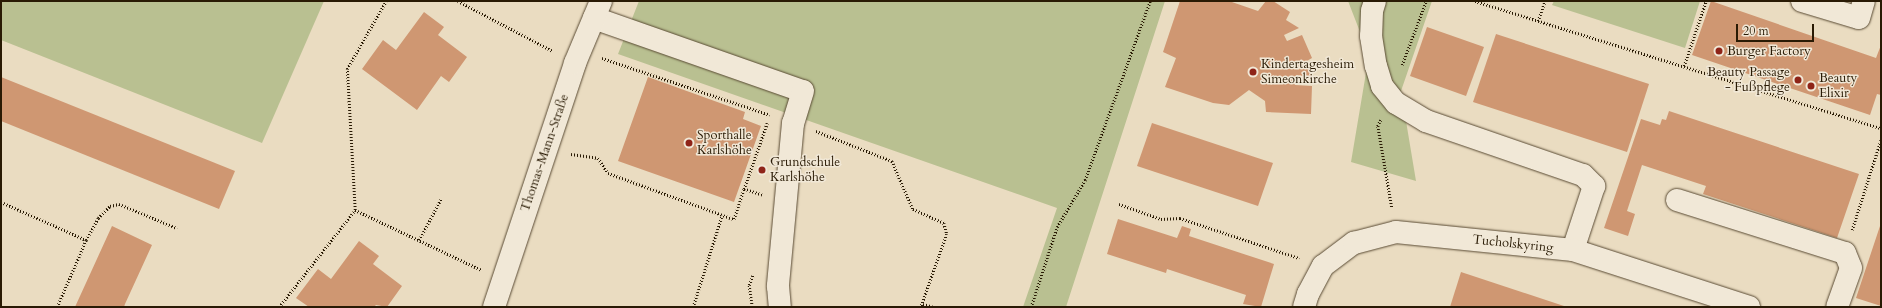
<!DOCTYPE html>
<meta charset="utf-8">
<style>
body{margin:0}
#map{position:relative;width:1882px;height:308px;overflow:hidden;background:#eadcc1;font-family:Cardo,serif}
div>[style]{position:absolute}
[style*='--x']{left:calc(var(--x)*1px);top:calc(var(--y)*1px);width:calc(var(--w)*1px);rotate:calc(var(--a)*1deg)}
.green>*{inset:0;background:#b9c091}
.building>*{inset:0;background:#cf9772}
.path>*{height:2.5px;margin-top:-1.25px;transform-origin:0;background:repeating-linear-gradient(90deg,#291a04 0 1px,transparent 0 3px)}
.roads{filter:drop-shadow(0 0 1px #594a33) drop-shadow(0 0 1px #594a33)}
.minor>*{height:22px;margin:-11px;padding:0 11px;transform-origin:11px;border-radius:11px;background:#f1e8d7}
.dots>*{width:11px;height:11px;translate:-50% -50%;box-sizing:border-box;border:2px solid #f1e8d7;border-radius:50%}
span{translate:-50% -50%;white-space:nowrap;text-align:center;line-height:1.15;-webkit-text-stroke:3px #f1e8d7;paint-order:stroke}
.poi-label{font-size:13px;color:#291a04}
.left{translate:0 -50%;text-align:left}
.right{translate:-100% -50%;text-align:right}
.street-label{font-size:13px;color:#291a04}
.frame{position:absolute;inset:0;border:2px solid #291a04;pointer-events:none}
.scale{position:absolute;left:1736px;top:24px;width:78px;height:18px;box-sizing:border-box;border:2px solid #291a04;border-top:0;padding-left:5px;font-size:12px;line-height:14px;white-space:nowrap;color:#291a04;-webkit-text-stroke:3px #f1e8d7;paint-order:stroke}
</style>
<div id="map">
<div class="green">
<i style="clip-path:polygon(1px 1px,324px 1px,262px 143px,1px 40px)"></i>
<i style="clip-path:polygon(639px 1px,1165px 1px,1066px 307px,1023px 307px,1057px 208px,618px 54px)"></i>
<i style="clip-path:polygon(1348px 1px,1432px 1px,1401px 91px,1416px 181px,1351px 162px,1369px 55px)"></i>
<i style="clip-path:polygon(1554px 1px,1700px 1px,1685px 48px,1552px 5px)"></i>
</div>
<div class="building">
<i style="clip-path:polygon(1180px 1px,1229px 1px,1258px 11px,1266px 1px,1273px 1px,1290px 12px,1286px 20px,1299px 28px,1284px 35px,1287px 41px,1302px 35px,1312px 58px,1305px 62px,1312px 77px,1296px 75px,1295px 85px,1312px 86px,1311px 114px,1266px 112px,1265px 101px,1249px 90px,1229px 105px,1213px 103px,1165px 87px,1176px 58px,1163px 52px)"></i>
<i style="clip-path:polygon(1711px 1px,1876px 58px,1881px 45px,1881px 95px,1877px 94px,1870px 115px,1692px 55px)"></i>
<i style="clip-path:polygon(424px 12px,444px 27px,438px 35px,467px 57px,449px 82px,441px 76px,417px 110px,362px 69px,383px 40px,396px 50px)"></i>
<i style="clip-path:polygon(1427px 27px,1484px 47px,1466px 96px,1410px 76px)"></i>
<i style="clip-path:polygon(1496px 34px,1649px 84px,1627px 152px,1473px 102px)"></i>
<i style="clip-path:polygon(1px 77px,235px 171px,219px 209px,1px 121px)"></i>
<i style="clip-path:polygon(648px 77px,745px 112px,743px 119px,761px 126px,734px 202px,618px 161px)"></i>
<i style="clip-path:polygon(1669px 111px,1859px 174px,1837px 238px,1703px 194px,1706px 186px,1642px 165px,1627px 211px,1635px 214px,1628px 236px,1604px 228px,1641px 119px,1660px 125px,1662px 119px,1666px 120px)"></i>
<i style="clip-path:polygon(1152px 123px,1273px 163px,1258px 206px,1137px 166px)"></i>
<i style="clip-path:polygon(1118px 219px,1177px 238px,1182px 226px,1191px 229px,1189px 236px,1274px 264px,1261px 307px,1243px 304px,1246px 295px,1167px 269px,1166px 273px,1107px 254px)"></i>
<i style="clip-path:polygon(1881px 223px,1881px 306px,1856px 298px)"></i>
<i style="clip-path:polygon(112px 226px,152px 245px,125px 304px,124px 307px,75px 307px)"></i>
<i style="clip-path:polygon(359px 241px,379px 256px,373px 264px,402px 286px,387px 307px,376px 305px,374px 307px,309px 307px,296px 298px,318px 269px,331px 279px)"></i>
<i style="clip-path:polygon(1461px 272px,1567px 307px,1450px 307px)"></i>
</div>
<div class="path">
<i style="--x:458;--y:1;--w:107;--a:27.8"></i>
<i style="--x:1475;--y:1;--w:425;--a:17.4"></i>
<i style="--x:1538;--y:21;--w:21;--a:-71"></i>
<i style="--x:602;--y:58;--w:177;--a:18.7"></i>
<i style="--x:1402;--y:65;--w:68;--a:-69.4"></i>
<i style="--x:1684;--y:66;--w:69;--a:-71.3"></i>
<i style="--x:1381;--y:120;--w:7;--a:117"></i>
<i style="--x:1378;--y:126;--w:83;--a:80.3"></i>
<i style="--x:816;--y:131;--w:82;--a:21.5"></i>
<i style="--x:892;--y:161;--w:52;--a:66.4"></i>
<i style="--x:913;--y:209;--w:34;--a:24"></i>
<i style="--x:944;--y:223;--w:11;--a:75"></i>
<i style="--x:947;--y:234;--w:77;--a:109.6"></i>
<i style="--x:571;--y:154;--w:27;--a:8"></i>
<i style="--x:598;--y:158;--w:18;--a:56"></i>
<i style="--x:608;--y:173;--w:134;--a:20.1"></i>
<i style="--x:734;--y:219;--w:32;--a:-72"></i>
<i style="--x:762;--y:195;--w:19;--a:-162"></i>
<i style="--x:744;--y:189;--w:70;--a:-70.8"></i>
<i style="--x:1;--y:202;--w:93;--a:24.1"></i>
<i style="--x:1119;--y:204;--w:45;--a:19.7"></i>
<i style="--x:1161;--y:219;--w:19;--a:-3"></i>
<i style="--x:1180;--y:218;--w:126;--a:18.6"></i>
<i style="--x:355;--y:210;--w:141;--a:-93.2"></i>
<i style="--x:347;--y:69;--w:78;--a:-60.2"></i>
<i style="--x:1852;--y:230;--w:96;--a:-72.3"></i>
<i style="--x:419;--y:240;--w:47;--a:-61.8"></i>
<i style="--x:923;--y:304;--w:11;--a:15"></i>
<i style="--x:57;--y:307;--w:73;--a:-66.6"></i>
<i style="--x:86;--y:240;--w:25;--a:-61"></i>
<i style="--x:98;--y:218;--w:17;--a:-45"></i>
<i style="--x:110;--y:206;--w:9;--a:-13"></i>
<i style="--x:119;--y:204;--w:63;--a:22.5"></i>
<i style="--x:279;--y:307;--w:123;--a:-51.9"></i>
<i style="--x:355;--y:210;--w:140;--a:25.3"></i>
<i style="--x:693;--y:307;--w:96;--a:-72.5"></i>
<i style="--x:752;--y:307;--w:22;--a:-98"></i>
<i style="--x:749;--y:285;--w:11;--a:-68"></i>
<i style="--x:1031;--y:307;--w:84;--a:-72"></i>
<i style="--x:1057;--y:227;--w:55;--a:-59.2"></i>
<i style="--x:1085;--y:180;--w:190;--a:-70"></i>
</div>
<div class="roads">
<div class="minor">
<i style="--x:1375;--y:1;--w:10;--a:107"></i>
<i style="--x:1372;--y:11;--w:25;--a:92"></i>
<i style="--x:1371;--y:36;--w:30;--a:81"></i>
<i style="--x:1376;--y:66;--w:21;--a:73"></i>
<i style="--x:1382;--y:86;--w:22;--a:51"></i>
<i style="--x:1396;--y:103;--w:35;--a:31"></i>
<i style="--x:1426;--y:121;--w:166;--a:19"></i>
<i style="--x:1583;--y:175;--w:16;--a:45"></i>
<i style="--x:1594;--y:186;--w:67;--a:108.2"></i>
<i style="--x:1802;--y:1;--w:59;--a:16.6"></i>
<i style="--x:1859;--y:18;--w:18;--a:-74"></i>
<i style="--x:594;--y:18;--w:221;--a:19.3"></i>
<i style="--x:803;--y:91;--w:34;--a:107"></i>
<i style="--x:793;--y:123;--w:164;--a:95.3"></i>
<i style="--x:778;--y:286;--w:21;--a:85"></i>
<i style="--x:1677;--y:200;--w:176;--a:17.5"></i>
<i style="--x:1845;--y:253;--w:16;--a:68"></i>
<i style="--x:1851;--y:268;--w:41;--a:109.7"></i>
<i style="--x:494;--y:307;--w:257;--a:-71.6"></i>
<i style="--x:575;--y:63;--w:67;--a:-67.2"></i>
<i style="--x:1304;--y:307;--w:14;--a:-73"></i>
<i style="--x:1308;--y:294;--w:32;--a:-62"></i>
<i style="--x:1323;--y:266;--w:39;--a:-37"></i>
<i style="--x:1354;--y:243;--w:43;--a:-14.7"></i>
<i style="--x:1396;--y:232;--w:178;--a:5.8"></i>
<i style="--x:1573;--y:250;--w:185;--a:17.9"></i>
</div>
</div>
<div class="dots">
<i style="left:1719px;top:51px;background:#8f2418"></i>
<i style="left:1253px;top:72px;background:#8f2418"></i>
<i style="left:1798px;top:80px;background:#8f2418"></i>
<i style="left:1811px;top:86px;background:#8f2418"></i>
<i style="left:689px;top:143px;background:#8f2418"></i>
<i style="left:762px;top:170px;background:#8f2418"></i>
</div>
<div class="poi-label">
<span class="left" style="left:1727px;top:51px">Burger Factory</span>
<span class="left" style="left:1261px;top:72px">Kindertagesheim<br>Simeonkirche</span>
<span class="right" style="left:1790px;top:80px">Beauty Passage<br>- Fußpflege</span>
<span class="left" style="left:1819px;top:86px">Beauty<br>Elixir</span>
<span class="left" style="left:697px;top:143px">Sporthalle<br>Karlshöhe</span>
<span class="left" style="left:770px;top:170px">Grundschule<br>Karlshöhe</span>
</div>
<div class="street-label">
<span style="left:545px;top:153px;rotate:-71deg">Thomas-Mann-Straße</span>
<span style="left:1513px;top:244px;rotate:6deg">Tucholskyring</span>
</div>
<div class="frame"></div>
<div class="scale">20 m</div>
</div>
